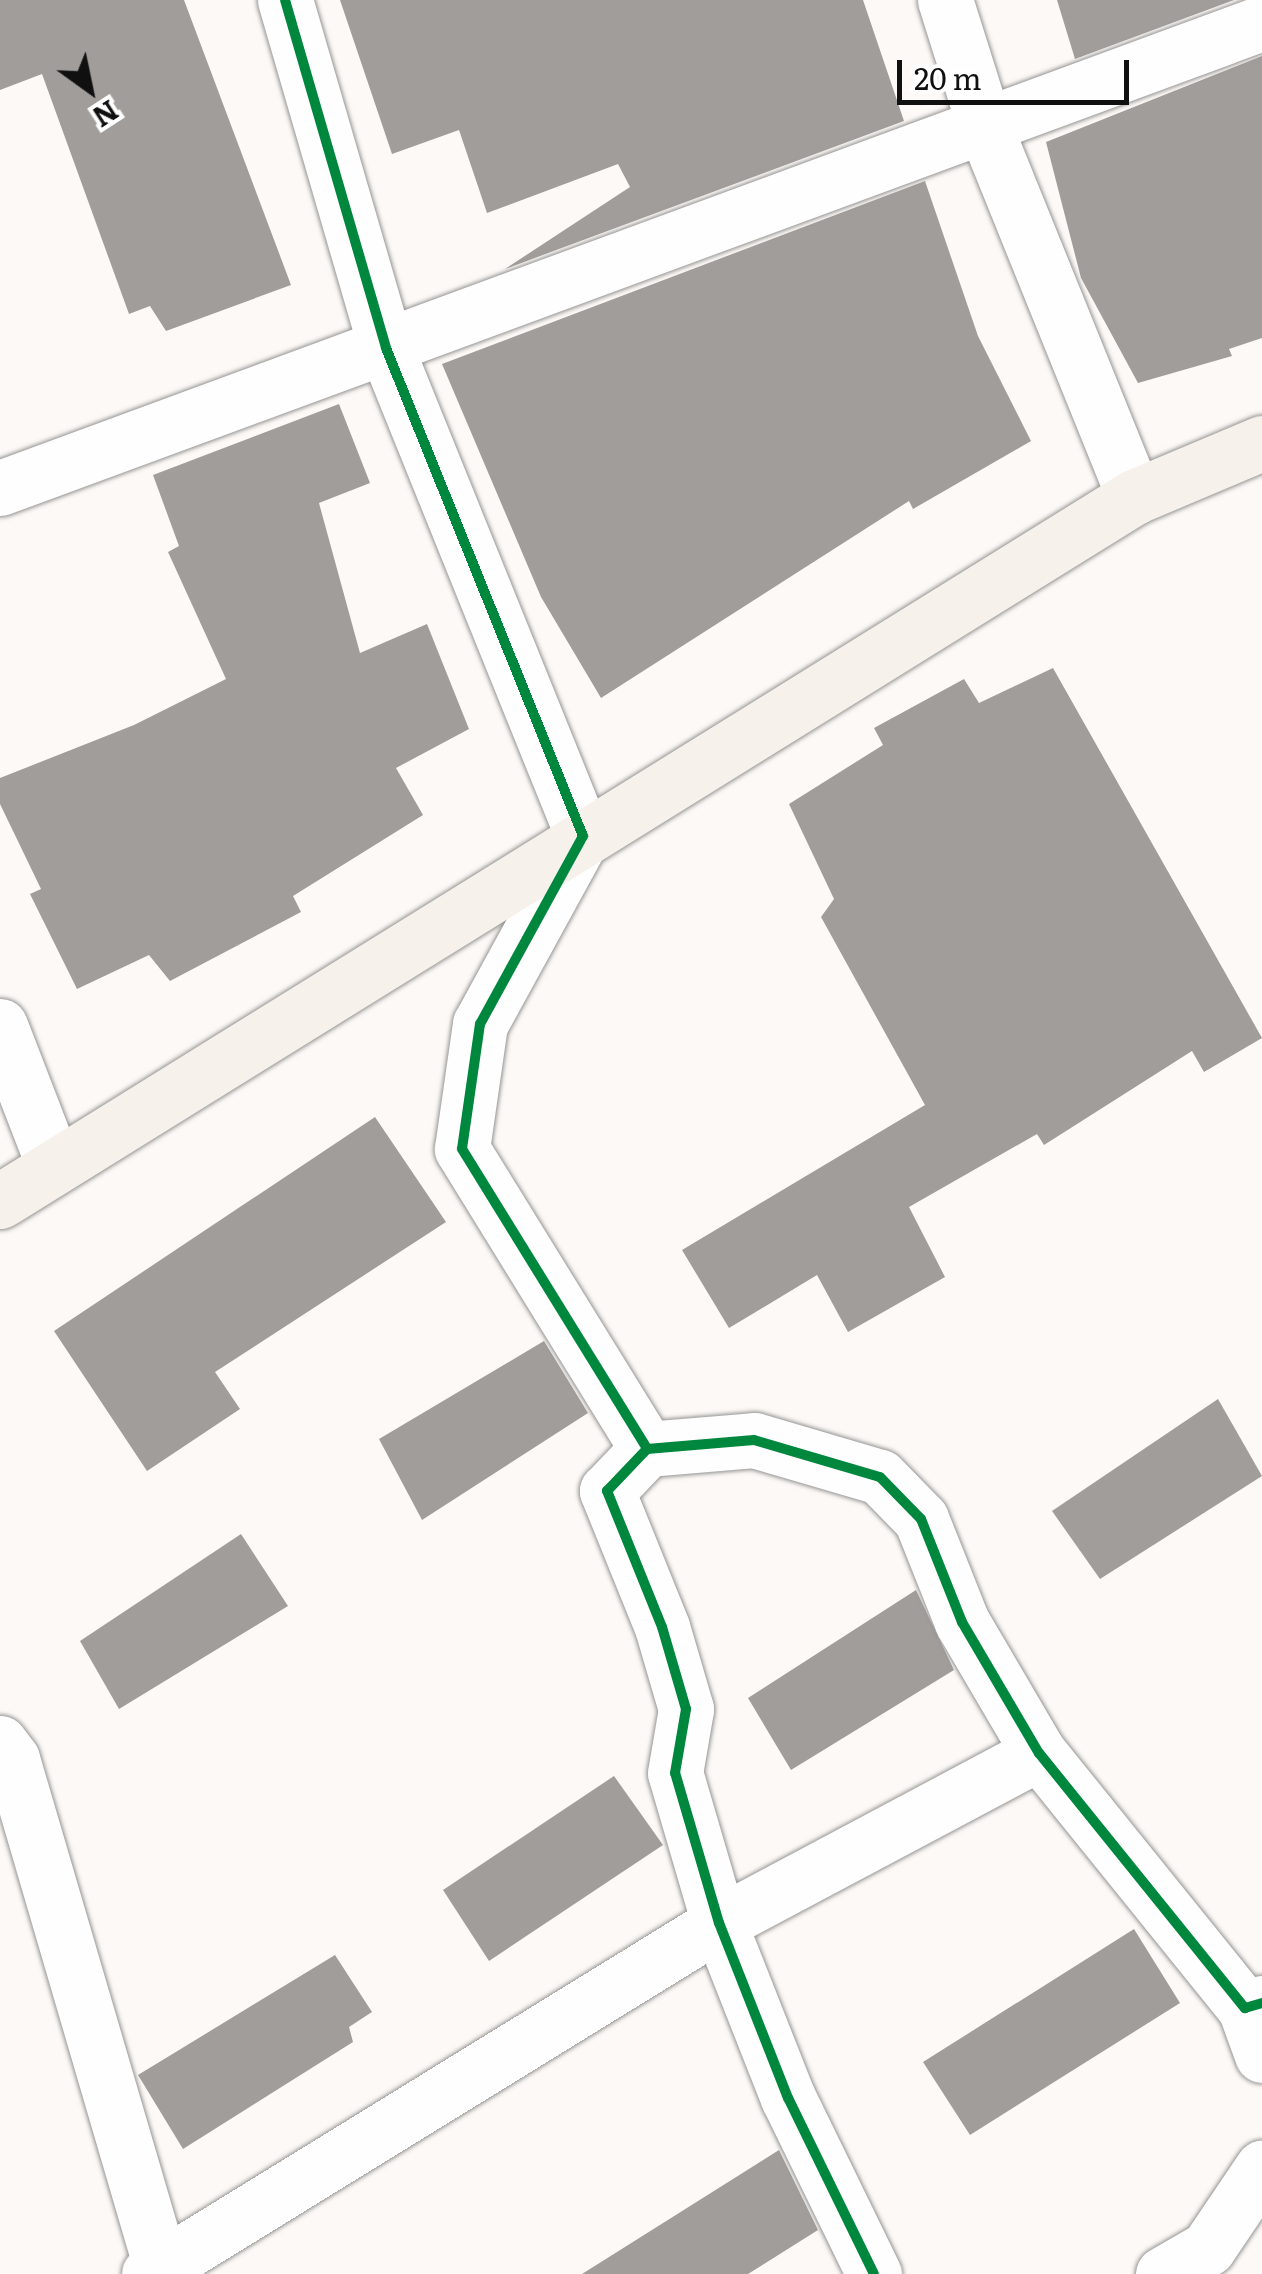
<!DOCTYPE html>
<style>
body{margin:0}
#map{position:relative;width:1262px;height:2274px;overflow:hidden;background:#fcf9f6;font-family:Literata,serif}
div>[style]{position:absolute}
[style*='--x']{left:calc(var(--x)*1px);top:calc(var(--y)*1px);width:calc(var(--w)*1px);rotate:calc(var(--a)*1deg)}
.building>*{inset:0;background:#a09d9b}
.roads{filter:drop-shadow(0 0 2px #969594) drop-shadow(0 0 2px #969594)}
.street>*{height:55px;margin:-27.5px;padding:0 27.5px;transform-origin:27.5px;border-radius:27.5px;background:#fffefe}
.secondary>*{height:55px;margin:-27.5px;padding:0 27.5px;transform-origin:27.5px;border-radius:27.5px;background:#f6f2eb}
.cycleway>*{height:10px;margin:-5px;padding:0 5px;transform-origin:5px;border-radius:5px;background:#00873e}
span{translate:-50% -50%;white-space:nowrap;text-align:center;line-height:1.15;-webkit-text-stroke:10px #fff;paint-order:stroke}
.north{position:absolute;left:40px;top:40px;width:100px;height:100px;-webkit-text-stroke:8px #fff;paint-order:stroke;rotate:147deg;font-size:28px;font-weight:700;line-height:40px;text-align:center;color:#101010}
.north::after{content:'';display:block;margin:auto;width:35px;height:45px;background:#101010;clip-path:polygon(50% 0,100% 100%,50% 72%,0 100%)}
.scale{position:absolute;left:897px;top:60px;width:232px;height:45px;box-sizing:border-box;border:5px solid #101010;border-top:0;padding-left:12px;font-size:30px;line-height:35px;white-space:nowrap;color:#101010;-webkit-text-stroke:8px #fff;paint-order:stroke}
</style>
<div id="map">
<div class="building">
<i style="clip-path:polygon(0 0,184px 0,291px 285px,166px 331px,150px 306px,129px 314px,42px 74px,0 90px)"></i>
<i style="clip-path:polygon(340px 0,863px 0,904px 121px,505px 269px,630px 187px,618px 164px,487px 213px,459px 130px,392px 154px)"></i>
<i style="clip-path:polygon(1057px 0,1234px 0,1075px 59px)"></i>
<i style="clip-path:polygon(1262px 56px,1262px 338px,1229px 349px,1232px 356px,1138px 383px,1081px 278px,1046px 142px)"></i>
<i style="clip-path:polygon(925px 181px,978px 336px,1031px 441px,913px 509px,909px 501px,601px 698px,541px 597px,442px 364px)"></i>
<i style="clip-path:polygon(339px 404px,370px 483px,319px 503px,360px 653px,427px 624px,469px 729px,396px 768px,423px 815px,293px 896px,301px 912px,170px 981px,149px 955px,77px 989px,30px 894px,41px 889px,0 804px,0 778px,134px 725px,226px 679px,168px 552px,179px 546px,153px 475px)"></i>
<i style="clip-path:polygon(1053px 668px,1262px 1038px,1204px 1072px,1192px 1051px,1044px 1145px,1037px 1134px,909px 1207px,945px 1277px,848px 1332px,817px 1275px,729px 1328px,682px 1250px,925px 1105px,821px 917px,834px 899px,789px 804px,883px 745px,874px 728px,964px 679px,979px 703px)"></i>
<i style="clip-path:polygon(375px 1117px,446px 1222px,215px 1372px,240px 1409px,147px 1471px,54px 1331px)"></i>
<i style="clip-path:polygon(544px 1341px,588px 1413px,422px 1520px,379px 1439px)"></i>
<i style="clip-path:polygon(1218px 1399px,1262px 1476px,1100px 1579px,1052px 1511px)"></i>
<i style="clip-path:polygon(241px 1534px,288px 1606px,119px 1709px,80px 1641px)"></i>
<i style="clip-path:polygon(916px 1590px,954px 1670px,791px 1770px,748px 1698px)"></i>
<i style="clip-path:polygon(614px 1776px,663px 1845px,489px 1961px,443px 1890px)"></i>
<i style="clip-path:polygon(1134px 1929px,1180px 2003px,970px 2135px,923px 2062px)"></i>
<i style="clip-path:polygon(335px 1955px,372px 2012px,349px 2027px,353px 2042px,183px 2149px,138px 2075px)"></i>
<i style="clip-path:polygon(779px 2150px,818px 2230px,748px 2274px,582px 2274px)"></i>
</div>
<div class="roads">
<div class="street">
<i style="--x:285;--y:0;--w:362;--a:73.8"></i>
<i style="--x:386;--y:348;--w:526;--a:68.02"></i>
<i style="--x:583;--y:836;--w:214;--a:118.7"></i>
<i style="--x:480;--y:1024;--w:126;--a:98.2"></i>
<i style="--x:462;--y:1149;--w:352;--a:58.3"></i>
<i style="--x:945;--y:0;--w:136;--a:72.5"></i>
<i style="--x:986;--y:130;--w:396;--a:68"></i>
<i style="--x:0;--y:488;--w:1345;--a:-20.23"></i>
<i style="--x:0;--y:1026;--w:150;--a:68.9"></i>
<i style="--x:0;--y:1743;--w:20;--a:53"></i>
<i style="--x:12;--y:1759;--w:537;--a:73.66"></i>
<i style="--x:1245;--y:2008;--w:50;--a:70.1"></i>
<i style="--x:149;--y:2274;--w:669;--a:-31.62"></i>
<i style="--x:719;--y:1923;--w:362;--a:-28"></i>
<i style="--x:874;--y:2274;--w:196;--a:-116"></i>
<i style="--x:788;--y:2098;--w:188;--a:-111.5"></i>
<i style="--x:719;--y:1923;--w:156;--a:-106.3"></i>
<i style="--x:675;--y:1773;--w:65;--a:-80.2"></i>
<i style="--x:686;--y:1709;--w:85;--a:-106.3"></i>
<i style="--x:662;--y:1627;--w:147;--a:-112"></i>
<i style="--x:607;--y:1491;--w:58;--a:-46.4"></i>
<i style="--x:647;--y:1449;--w:107;--a:-4.8"></i>
<i style="--x:754;--y:1440;--w:131;--a:16.4"></i>
<i style="--x:880;--y:1477;--w:59;--a:45.7"></i>
<i style="--x:921;--y:1519;--w:111;--a:68.3"></i>
<i style="--x:962;--y:1622;--w:152;--a:59.6"></i>
<i style="--x:1039;--y:1753;--w:328;--a:51.1"></i>
<i style="--x:1245;--y:2008;--w:18;--a:-16"></i>
<i style="--x:1163;--y:2274;--w:52;--a:-30"></i>
<i style="--x:1208;--y:2248;--w:97;--a:-56"></i>
</div>
<div class="secondary">
<i style="--x:0;--y:1201;--w:1335;--a:-31.83"></i>
<i style="--x:1134;--y:497;--w:139;--a:-22.9"></i>
</div>
</div>
<div class="cycleway">
<i style="--x:285;--y:0;--w:362;--a:73.8"></i>
<i style="--x:386;--y:348;--w:526;--a:68.02"></i>
<i style="--x:583;--y:836;--w:214;--a:118.7"></i>
<i style="--x:480;--y:1024;--w:126;--a:98.2"></i>
<i style="--x:462;--y:1149;--w:352;--a:58.3"></i>
<i style="--x:874;--y:2274;--w:196;--a:-116"></i>
<i style="--x:788;--y:2098;--w:188;--a:-111.5"></i>
<i style="--x:719;--y:1923;--w:156;--a:-106.3"></i>
<i style="--x:675;--y:1773;--w:65;--a:-80.2"></i>
<i style="--x:686;--y:1709;--w:85;--a:-106.3"></i>
<i style="--x:662;--y:1627;--w:147;--a:-112"></i>
<i style="--x:607;--y:1491;--w:58;--a:-46.4"></i>
<i style="--x:647;--y:1449;--w:107;--a:-4.8"></i>
<i style="--x:754;--y:1440;--w:131;--a:16.4"></i>
<i style="--x:880;--y:1477;--w:59;--a:45.7"></i>
<i style="--x:921;--y:1519;--w:111;--a:68.3"></i>
<i style="--x:962;--y:1622;--w:152;--a:59.6"></i>
<i style="--x:1039;--y:1753;--w:328;--a:51.1"></i>
<i style="--x:1245;--y:2008;--w:18;--a:-16"></i>
</div>
<div class="north">N</div>
<div class="scale">20 m</div>
</div>
